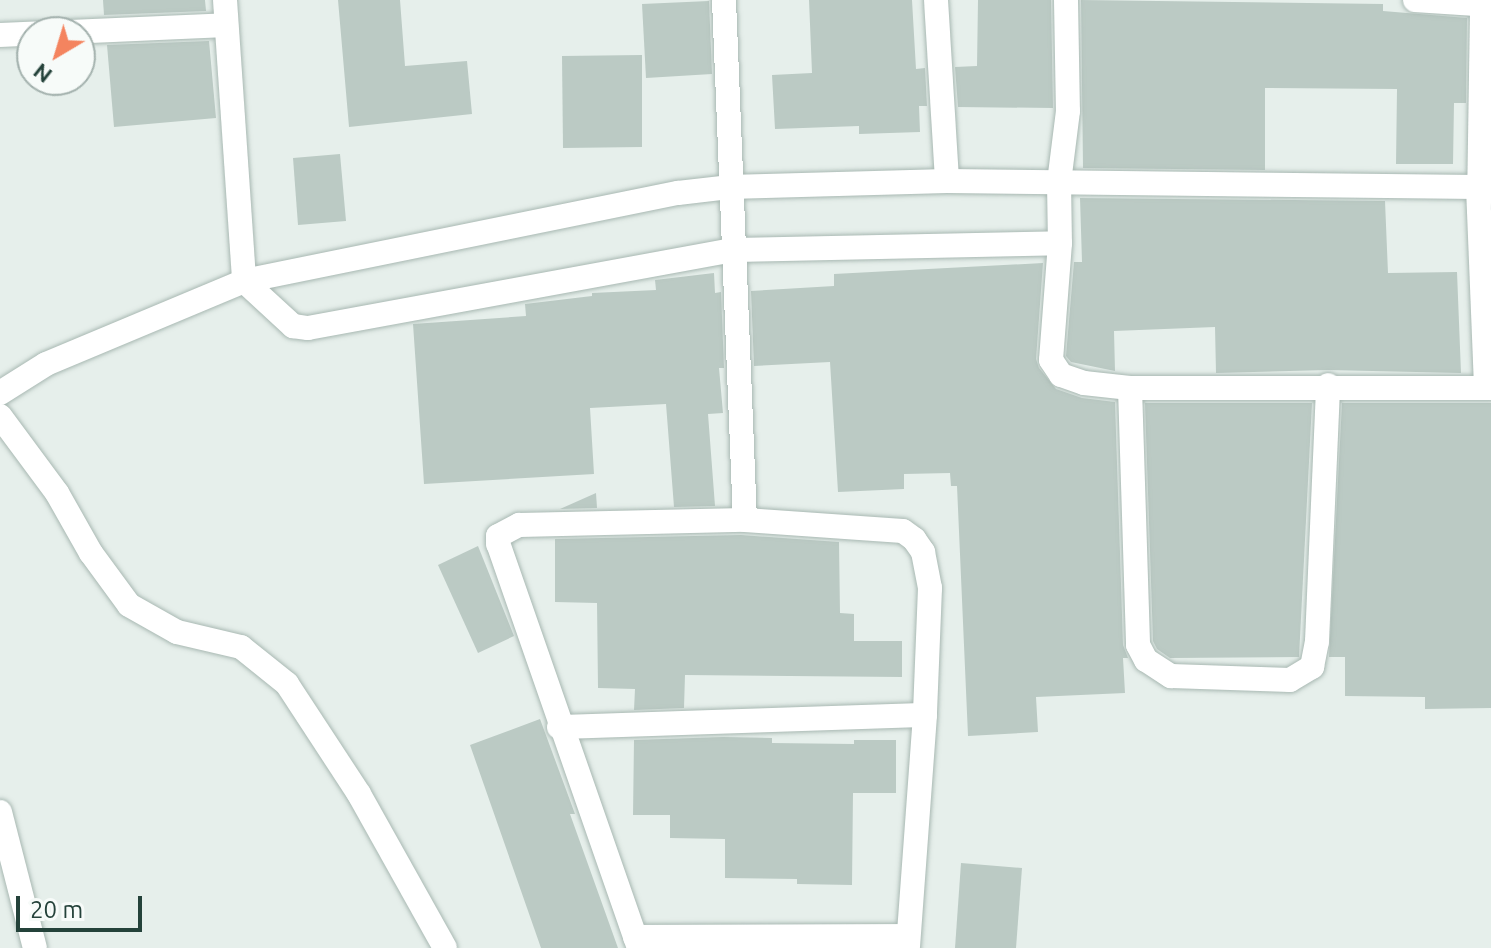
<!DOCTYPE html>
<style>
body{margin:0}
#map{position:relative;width:1491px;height:948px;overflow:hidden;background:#e6efeb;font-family:Ubuntu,sans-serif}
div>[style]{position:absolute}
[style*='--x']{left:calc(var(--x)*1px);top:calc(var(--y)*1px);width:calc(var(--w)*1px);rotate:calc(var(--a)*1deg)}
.building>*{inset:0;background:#bbcac4}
.roads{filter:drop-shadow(0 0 2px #a8b8b2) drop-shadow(0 0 2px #a8b8b2)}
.street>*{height:24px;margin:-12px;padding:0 12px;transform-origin:12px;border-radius:12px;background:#fff}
span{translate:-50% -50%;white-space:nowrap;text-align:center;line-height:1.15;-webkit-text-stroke:7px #f7fbf9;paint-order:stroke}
.north{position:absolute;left:16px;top:16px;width:80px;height:80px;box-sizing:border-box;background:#f7fbf9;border:2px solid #a3b1ad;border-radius:50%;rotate:218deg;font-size:22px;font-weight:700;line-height:32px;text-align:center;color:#24423a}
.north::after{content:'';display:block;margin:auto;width:28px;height:36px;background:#f4845f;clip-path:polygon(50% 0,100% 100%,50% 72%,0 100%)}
.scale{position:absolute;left:16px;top:896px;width:126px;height:36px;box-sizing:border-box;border:4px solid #24423a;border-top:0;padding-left:10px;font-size:24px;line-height:28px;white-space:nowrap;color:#24423a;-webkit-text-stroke:6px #f7fbf9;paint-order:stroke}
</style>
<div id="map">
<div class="building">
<i style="clip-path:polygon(103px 0,205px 0,206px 11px,104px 15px)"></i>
<i style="clip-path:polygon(338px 0,400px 0,405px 66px,467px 61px,472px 114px,349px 127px)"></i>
<i style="clip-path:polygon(809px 0,912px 0,916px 69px,925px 68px,927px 106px,919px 106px,920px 132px,859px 134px,859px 126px,775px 129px,772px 75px,812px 73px)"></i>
<i style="clip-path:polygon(978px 0,1051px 0,1053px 108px,958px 107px,955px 67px,977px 66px)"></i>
<i style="clip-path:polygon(1081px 0,1383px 4px,1383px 11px,1467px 18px,1466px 103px,1454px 103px,1453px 164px,1396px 164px,1397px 89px,1265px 88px,1265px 170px,1083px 168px)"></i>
<i style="clip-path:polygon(709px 1px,712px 74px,646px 78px,642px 4px)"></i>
<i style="clip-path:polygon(209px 41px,216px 118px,114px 127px,107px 45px)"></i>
<i style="clip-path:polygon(642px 55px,642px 147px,563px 148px,562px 56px)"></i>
<i style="clip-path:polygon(340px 154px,346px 221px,298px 225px,293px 158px)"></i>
<i style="clip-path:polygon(1080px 198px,1385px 201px,1388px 273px,1457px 272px,1461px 373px,1328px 370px,1216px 373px,1215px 327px,1114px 331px,1115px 371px,1071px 362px,1066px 356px,1074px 262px,1082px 262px)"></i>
<i style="clip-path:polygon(1043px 263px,1036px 359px,1039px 368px,1056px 389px,1082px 398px,1115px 402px,1123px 645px,1128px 658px,1123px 658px,1125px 693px,1036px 697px,1038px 732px,968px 736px,957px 486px,951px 486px,950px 473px,904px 474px,904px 489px,838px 492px,830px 362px,754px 366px,751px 291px,834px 286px,834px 274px)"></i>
<i style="clip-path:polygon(714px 273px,715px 293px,721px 292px,724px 368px,719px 368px,723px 413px,708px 414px,715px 506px,674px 507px,666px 404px,590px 408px,594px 474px,424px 484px,413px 324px,526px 316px,525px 304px,592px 296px,592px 293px,656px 290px,655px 280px)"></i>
<i style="clip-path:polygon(1145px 403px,1312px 403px,1299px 657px,1170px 658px,1157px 649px,1153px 641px)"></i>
<i style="clip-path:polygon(1342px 403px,1491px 403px,1491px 708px,1425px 709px,1425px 697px,1345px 696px,1345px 657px,1329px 657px)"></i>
<i style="clip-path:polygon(596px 493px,597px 508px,560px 509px)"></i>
<i style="clip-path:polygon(741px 535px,839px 542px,840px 613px,854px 614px,854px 641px,902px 641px,902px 677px,685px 675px,684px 708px,634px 710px,635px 689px,598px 688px,597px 603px,555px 602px,555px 539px)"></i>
<i style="clip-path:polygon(478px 546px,514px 636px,478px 653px,438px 565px)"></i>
<i style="clip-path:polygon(540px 719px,575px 814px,570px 814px,618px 948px,541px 948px,470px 745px)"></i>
<i style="clip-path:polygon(723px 737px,772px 738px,772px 743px,854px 744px,854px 740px,896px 740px,896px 793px,853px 793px,852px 885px,797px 884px,797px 879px,725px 878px,725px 839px,670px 838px,670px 815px,633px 815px,634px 740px)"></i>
<i style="clip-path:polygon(961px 863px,1022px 868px,1016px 948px,955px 948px)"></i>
</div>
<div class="roads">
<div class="street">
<i style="--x:225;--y:0;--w:282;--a:86.1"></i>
<i style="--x:244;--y:281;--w:67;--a:42.6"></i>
<i style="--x:293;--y:326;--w:15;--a:8"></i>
<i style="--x:308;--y:328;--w:434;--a:-10.4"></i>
<i style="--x:735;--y:250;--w:325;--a:-1.2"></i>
<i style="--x:724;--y:0;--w:520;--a:87.69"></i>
<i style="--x:936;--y:0;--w:181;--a:86.5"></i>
<i style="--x:1066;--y:0;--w:111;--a:89"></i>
<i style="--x:1068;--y:111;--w:72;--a:97.2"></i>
<i style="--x:1059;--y:182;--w:61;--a:89.1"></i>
<i style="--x:1060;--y:243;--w:117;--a:94.4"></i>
<i style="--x:1051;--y:360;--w:18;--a:56"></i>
<i style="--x:1061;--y:375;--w:24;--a:19"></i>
<i style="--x:1084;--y:383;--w:46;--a:6.2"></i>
<i style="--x:1130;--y:388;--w:361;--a:0"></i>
<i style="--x:1415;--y:0;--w:76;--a:3.8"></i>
<i style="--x:0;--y:35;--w:226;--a:-2.5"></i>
<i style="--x:1479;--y:203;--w:198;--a:-89.1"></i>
<i style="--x:1130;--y:388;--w:257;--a:88.2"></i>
<i style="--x:1138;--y:645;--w:17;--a:62"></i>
<i style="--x:1146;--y:660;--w:30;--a:33"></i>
<i style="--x:1171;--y:676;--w:119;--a:1.9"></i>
<i style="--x:1290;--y:680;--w:26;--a:-31"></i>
<i style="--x:1312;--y:667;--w:26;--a:-79"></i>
<i style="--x:1317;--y:641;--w:256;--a:-87.5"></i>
<i style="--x:0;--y:393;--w:54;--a:-32.2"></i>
<i style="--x:46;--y:364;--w:215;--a:-22.7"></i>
<i style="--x:244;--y:281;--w:443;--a:-11.5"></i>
<i style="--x:678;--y:193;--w:51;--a:-6.7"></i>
<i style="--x:729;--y:187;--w:218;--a:-1.6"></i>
<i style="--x:947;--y:181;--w:531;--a:0.65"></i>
<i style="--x:1478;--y:187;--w:201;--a:87.7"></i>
<i style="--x:0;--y:416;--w:96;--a:53.5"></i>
<i style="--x:57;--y:493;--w:69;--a:60.5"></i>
<i style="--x:91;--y:553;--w:64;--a:53.8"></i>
<i style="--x:129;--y:605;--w:55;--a:29.4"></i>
<i style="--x:177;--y:632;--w:66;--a:13.2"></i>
<i style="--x:241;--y:647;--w:59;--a:38.8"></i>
<i style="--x:287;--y:684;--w:131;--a:56.8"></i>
<i style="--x:359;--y:794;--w:176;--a:60.8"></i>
<i style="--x:559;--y:727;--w:366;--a:-1.9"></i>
<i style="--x:0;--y:812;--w:140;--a:75.6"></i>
<i style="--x:635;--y:937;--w:272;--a:-0.2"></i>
<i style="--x:639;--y:948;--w:428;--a:-109.2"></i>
<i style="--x:498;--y:544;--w:8;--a:-90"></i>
<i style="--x:498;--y:536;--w:24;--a:-28"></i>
<i style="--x:519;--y:525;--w:226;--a:-1.3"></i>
<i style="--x:745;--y:520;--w:158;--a:4"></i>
<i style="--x:903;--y:531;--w:14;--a:36"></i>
<i style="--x:914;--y:539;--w:16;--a:55"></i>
<i style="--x:923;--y:552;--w:37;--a:79"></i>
<i style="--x:930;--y:588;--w:127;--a:92.3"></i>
<i style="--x:925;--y:715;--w:234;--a:94.2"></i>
</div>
</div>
<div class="north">N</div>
<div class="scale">20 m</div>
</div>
